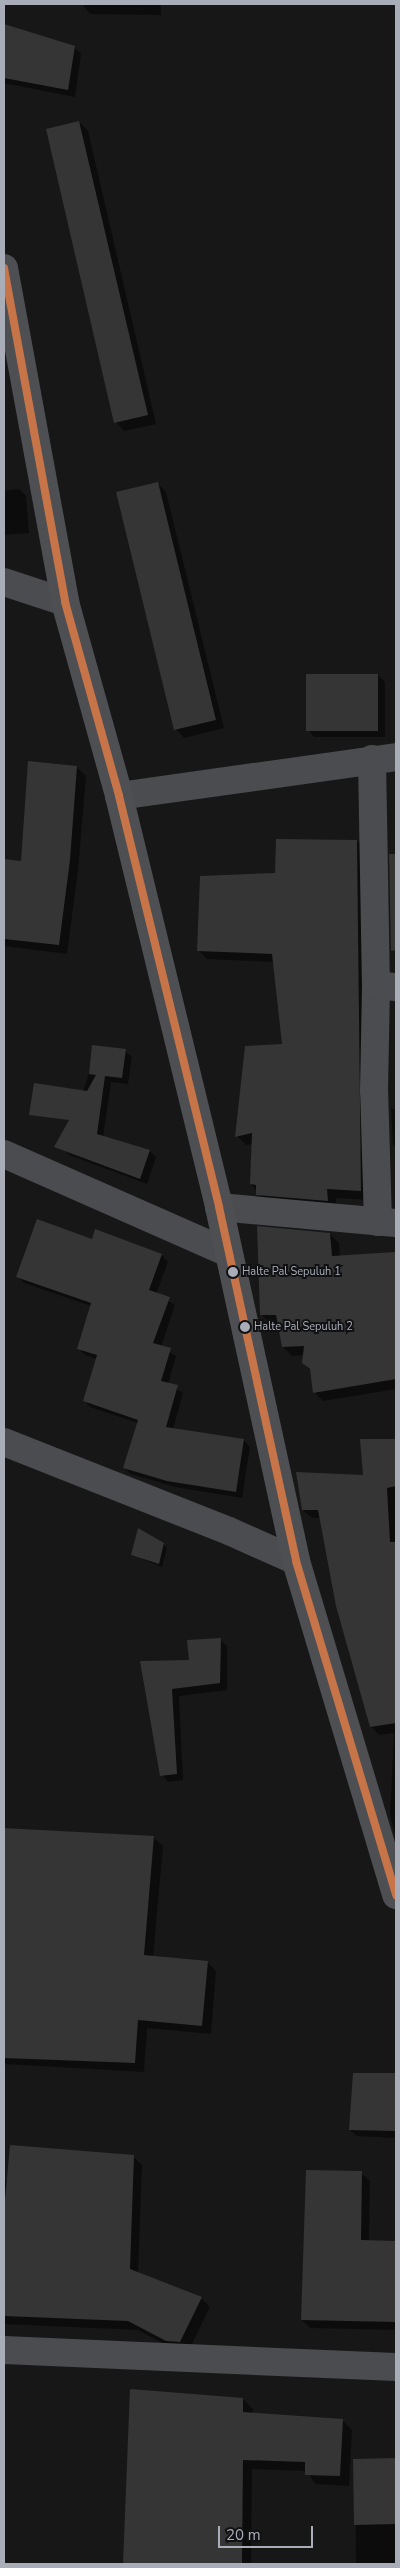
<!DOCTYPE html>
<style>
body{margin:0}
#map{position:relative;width:400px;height:2568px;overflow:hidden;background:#171717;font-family:"Nunito Sans",sans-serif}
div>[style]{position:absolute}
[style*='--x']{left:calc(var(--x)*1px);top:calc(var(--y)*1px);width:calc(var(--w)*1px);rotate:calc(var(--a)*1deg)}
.shadow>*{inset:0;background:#0007}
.building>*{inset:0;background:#353536}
.street>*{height:28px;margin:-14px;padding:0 14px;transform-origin:14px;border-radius:14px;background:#4b4c50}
.primary>*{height:28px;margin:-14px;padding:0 14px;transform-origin:14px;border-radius:14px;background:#4d4f52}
.bus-1>*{height:8px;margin:-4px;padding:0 4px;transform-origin:4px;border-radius:4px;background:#c77448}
.dots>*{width:14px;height:14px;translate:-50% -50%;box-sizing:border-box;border:2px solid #111113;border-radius:50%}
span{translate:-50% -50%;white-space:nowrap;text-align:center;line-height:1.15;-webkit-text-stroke:4px #111113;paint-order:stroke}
.bus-label{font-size:11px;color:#a8adb8}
.left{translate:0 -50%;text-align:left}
.frame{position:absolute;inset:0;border:5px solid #a8adb8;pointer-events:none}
.scale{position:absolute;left:218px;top:2526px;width:95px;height:22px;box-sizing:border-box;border:2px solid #a8adb8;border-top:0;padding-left:6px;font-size:15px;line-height:18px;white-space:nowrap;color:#a8adb8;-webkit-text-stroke:4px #111113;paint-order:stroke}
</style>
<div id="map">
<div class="shadow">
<i style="clip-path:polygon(82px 4px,161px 4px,161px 15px,90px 14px)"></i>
<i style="clip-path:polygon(4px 26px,74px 47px,81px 54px,75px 97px,4px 83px)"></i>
<i style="clip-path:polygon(79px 122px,88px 131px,156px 424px,124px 431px,116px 422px)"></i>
<i style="clip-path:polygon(157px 483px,166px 492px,224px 728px,184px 738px,176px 729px)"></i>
<i style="clip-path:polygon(19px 489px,26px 496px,29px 533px,4px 535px,4px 491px)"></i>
<i style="clip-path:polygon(378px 675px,385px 682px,385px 737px,314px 737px,308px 730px)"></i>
<i style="clip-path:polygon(77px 767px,86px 776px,78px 870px,67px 954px,4px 946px,4px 860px,22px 862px)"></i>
<i style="clip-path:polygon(357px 841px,366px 850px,370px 1200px,336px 1198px,337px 1210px,267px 1204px,251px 1184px,253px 1144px,246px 1145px,237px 1136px,284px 1045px,275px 962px,207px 959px,198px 950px,276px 874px)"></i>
<i style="clip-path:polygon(125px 1051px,132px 1057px,128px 1084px,111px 1082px,103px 1137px,150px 1151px,156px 1157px,147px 1184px,69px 1155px,63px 1149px,90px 1071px)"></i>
<i style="clip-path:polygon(391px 1109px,396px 1109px,396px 1148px,393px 1144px)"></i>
<i style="clip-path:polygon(96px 1230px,162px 1255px,168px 1262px,156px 1294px,175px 1305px,161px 1347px,176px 1356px,168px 1384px,183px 1393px,173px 1429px,244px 1440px,250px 1447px,242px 1498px,175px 1487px,131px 1474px,124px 1468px,138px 1423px,90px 1407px,84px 1400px,97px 1359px,85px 1355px,79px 1349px,91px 1306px,24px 1283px,18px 1276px,92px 1240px)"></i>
<i style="clip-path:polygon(330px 1234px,339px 1243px,340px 1257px,396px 1253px,396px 1389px,323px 1401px,314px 1392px,312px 1372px,303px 1363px,304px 1355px,292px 1356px,283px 1347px,279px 1323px,270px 1323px,261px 1314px)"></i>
<i style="clip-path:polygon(361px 1440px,396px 1440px,396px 1837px,390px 1815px,394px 1733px,379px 1735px,371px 1726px,321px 1518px,312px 1518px,303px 1510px,365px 1476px)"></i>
<i style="clip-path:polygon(163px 1544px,167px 1548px,162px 1567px,132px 1555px)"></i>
<i style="clip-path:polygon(220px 1640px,227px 1646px,227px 1690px,179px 1696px,183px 1780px,168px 1782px,162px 1775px,142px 1662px,191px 1661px)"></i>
<i style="clip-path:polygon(4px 1828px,153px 1837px,163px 1846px,153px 1957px,207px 1962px,216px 1971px,211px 2034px,147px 2028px,144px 2072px,4px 2064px)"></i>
<i style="clip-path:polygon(354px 2074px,396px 2074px,396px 2138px,357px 2136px,350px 2130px)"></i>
<i style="clip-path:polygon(133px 2156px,142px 2165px,138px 2274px,201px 2298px,210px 2307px,189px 2350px,176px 2350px,138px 2330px,4px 2324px,4px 2181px)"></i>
<i style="clip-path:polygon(361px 2173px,370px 2181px,369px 2242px,396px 2242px,396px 2330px,310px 2328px,302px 2320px)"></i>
<i style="clip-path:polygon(131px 2390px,243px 2399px,253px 2409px,252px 2414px,342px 2420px,352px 2430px,349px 2486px,316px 2484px,306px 2471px,252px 2469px,251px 2564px,124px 2564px)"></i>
<i style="clip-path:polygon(355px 2460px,396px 2460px,396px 2564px,356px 2564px)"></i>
</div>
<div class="building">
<i style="clip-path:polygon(4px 24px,75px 46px,68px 90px,4px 78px)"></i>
<i style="clip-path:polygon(79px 121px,148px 415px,114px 423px,46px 129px)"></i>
<i style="clip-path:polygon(158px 482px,216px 720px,174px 730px,116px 492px)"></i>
<i style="clip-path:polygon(306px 674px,378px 674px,378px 731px,306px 731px)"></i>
<i style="clip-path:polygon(28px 761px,77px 766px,70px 860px,59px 945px,4px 939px,4px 859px,21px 861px)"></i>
<i style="clip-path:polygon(276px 839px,357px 840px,361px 1191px,327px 1189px,328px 1201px,256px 1195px,256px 1185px,250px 1184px,252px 1133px,235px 1137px,245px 1046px,282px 1044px,272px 954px,197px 951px,200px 876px,275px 873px)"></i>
<i style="clip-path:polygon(389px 854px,396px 854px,396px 950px,391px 951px)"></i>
<i style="clip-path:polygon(92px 1045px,126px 1049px,122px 1078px,105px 1076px,97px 1134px,150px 1150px,140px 1179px,54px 1147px,69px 1120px,29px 1115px,34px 1083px,87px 1091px,96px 1075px,89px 1074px)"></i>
<i style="clip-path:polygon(37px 1219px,92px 1239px,95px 1229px,162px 1254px,149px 1290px,170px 1297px,153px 1343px,171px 1348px,161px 1381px,178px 1385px,166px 1427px,244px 1439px,236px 1492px,167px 1481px,123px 1468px,138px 1420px,83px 1401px,97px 1355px,77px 1349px,91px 1303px,16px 1277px)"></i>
<i style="clip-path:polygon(257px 1226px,330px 1233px,332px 1256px,396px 1252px,396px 1379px,313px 1393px,310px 1369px,302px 1363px,304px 1346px,282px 1347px,276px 1315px,260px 1315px)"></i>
<i style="clip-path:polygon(360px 1439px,396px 1439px,396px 1486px,387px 1488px,390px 1542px,396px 1542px,396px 1723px,370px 1727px,336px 1606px,318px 1510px,302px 1510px,296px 1472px,363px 1475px)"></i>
<i style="clip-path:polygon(138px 1528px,164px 1543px,159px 1564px,131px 1555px)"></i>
<i style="clip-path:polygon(221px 1638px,220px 1683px,172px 1689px,177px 1774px,160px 1776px,140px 1661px,189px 1660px,187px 1640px)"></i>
<i style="clip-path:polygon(4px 1828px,154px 1836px,144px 1955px,208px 1961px,202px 2026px,138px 2020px,135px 2063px,4px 2058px)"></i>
<i style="clip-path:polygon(353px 2073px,396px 2073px,396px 2131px,349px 2130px)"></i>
<i style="clip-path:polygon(10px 2145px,134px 2155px,130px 2269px,202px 2297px,180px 2342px,166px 2341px,128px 2321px,4px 2316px,4px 2211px)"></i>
<i style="clip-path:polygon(306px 2170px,362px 2171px,361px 2240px,396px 2241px,396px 2322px,301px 2320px)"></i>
<i style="clip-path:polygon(130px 2389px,243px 2398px,243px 2412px,343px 2419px,340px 2476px,305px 2475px,305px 2462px,243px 2460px,242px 2564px,123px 2564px)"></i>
<i style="clip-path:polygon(396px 2458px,396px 2524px,354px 2525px,353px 2459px)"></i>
</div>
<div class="street">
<i style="--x:4;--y:582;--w:64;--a:18.2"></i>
<i style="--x:372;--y:759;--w:226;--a:89"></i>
<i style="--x:119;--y:796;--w:280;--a:-8"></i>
<i style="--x:4;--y:1154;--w:245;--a:23.8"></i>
<i style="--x:219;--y:1207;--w:177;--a:5.2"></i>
<i style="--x:378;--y:1222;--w:131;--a:-91.7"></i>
<i style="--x:374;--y:1091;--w:106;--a:-88.9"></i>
<i style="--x:376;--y:985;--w:20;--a:6"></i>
<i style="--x:4;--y:1442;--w:242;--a:21.6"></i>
<i style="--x:229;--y:1531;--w:73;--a:24.1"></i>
<i style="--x:4;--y:2350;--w:392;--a:2.5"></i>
</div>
<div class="primary">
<i style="--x:4;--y:268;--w:340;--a:79.6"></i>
<i style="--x:65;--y:602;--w:201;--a:74.4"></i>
<i style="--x:119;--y:796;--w:423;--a:76.3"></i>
<i style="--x:219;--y:1207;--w:362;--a:77.7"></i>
<i style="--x:296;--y:1561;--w:349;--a:73.3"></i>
</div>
<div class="bus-1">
<i style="--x:4;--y:268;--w:340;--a:79.6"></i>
<i style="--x:65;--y:602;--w:201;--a:74.4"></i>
<i style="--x:119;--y:796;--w:423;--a:76.3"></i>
<i style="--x:219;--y:1207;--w:362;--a:77.7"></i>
<i style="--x:296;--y:1561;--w:349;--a:73.3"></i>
</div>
<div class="dots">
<i style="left:233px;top:1272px;background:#a8adb8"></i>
<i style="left:245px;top:1327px;background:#a8adb8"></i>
</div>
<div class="bus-label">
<span class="left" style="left:242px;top:1272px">Halte Pal Sepuluh 1</span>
<span class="left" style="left:254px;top:1327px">Halte Pal Sepuluh 2</span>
</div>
<div class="frame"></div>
<div class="scale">20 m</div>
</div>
